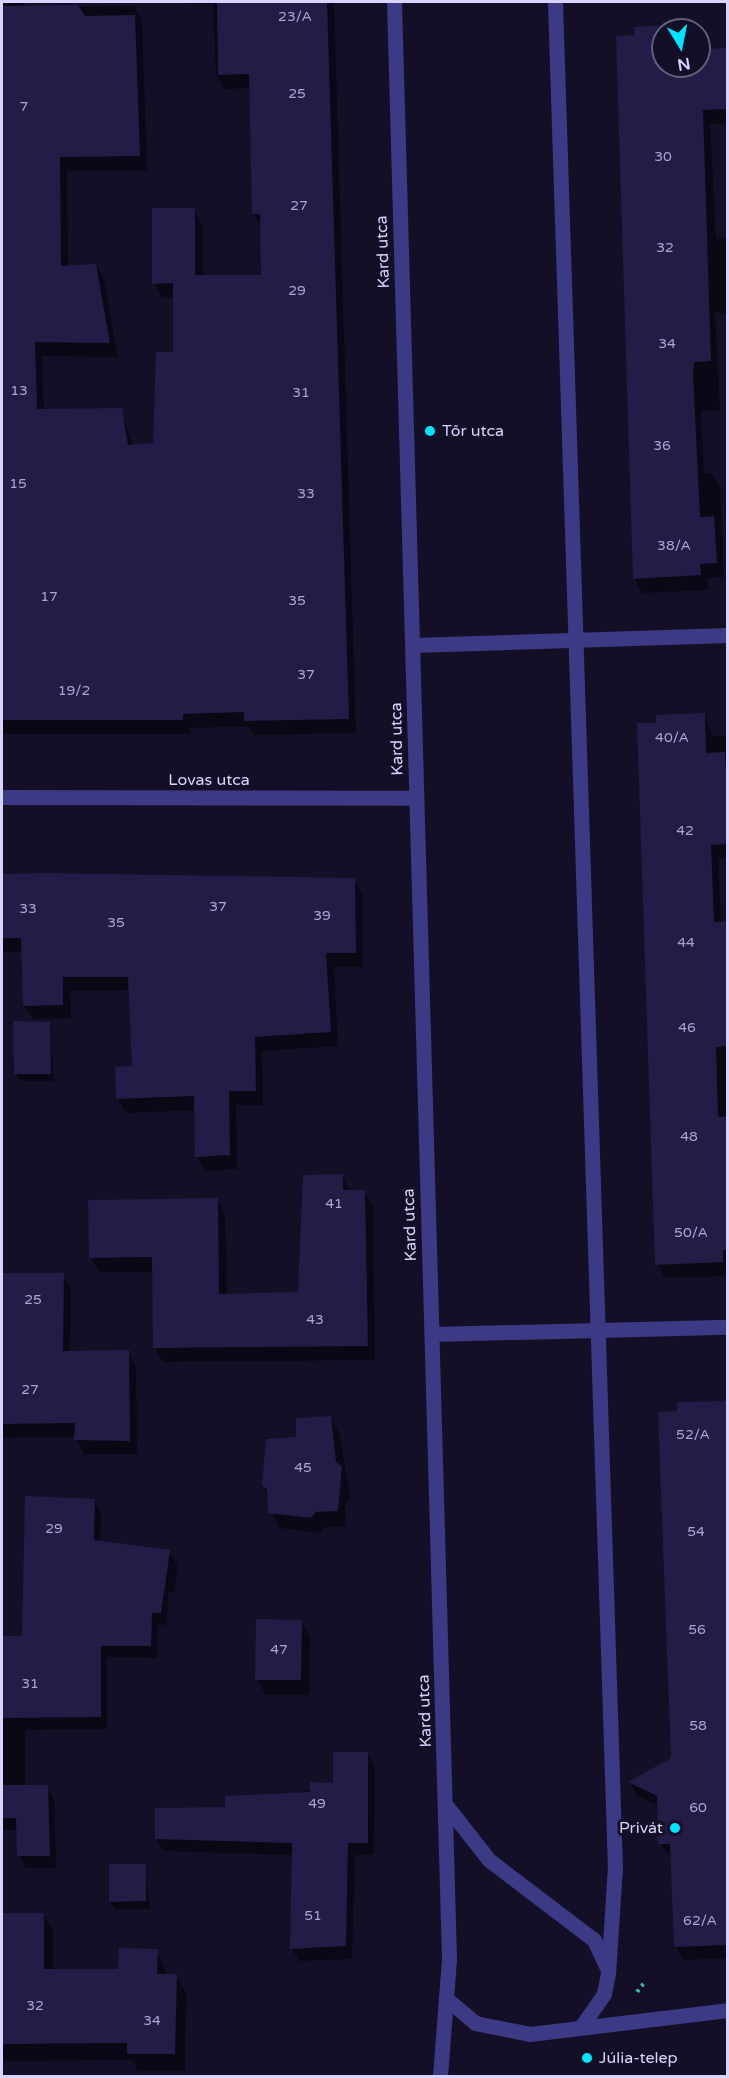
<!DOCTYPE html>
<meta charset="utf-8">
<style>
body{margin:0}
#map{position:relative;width:729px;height:2078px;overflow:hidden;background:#130f26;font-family:"Varela Round",sans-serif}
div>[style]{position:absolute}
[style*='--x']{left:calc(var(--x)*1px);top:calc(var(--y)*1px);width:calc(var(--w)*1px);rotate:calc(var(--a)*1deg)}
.shadow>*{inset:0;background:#0007}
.building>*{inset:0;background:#241b47}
.path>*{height:4px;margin-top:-2px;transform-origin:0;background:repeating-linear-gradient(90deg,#2fb8b0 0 3px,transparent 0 7.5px)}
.minor>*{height:15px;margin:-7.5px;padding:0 7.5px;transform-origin:7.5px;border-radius:7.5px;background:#3d3a85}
.dots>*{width:16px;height:16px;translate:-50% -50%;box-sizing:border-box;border:3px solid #130f26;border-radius:50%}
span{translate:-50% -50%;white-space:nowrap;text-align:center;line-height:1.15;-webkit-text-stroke:6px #130f26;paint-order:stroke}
.number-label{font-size:14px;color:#aca6d1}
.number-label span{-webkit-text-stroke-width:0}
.street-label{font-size:16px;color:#d9d4ff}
.poi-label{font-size:16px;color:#d9d4ff}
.left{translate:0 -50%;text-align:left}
.right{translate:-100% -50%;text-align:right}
.frame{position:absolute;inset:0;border:3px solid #d9d4ff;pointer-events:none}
.north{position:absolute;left:651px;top:18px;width:60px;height:60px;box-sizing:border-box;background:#130f26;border:2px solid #625e7d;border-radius:50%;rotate:170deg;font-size:16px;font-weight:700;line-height:24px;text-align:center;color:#d9d4ff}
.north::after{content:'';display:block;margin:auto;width:21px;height:27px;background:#00e5ff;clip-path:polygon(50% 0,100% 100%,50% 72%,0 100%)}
</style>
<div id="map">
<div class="shadow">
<i style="clip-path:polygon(2px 2px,24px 2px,24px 7px,134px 6px,142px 20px,147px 170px,67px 171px,68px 267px,96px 265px,104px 280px,118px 357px,42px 356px,44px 410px,121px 409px,133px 446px,155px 444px,174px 354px,175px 297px,162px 298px,154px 283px,194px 210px,202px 224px,203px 277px,263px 276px,261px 227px,254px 214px,251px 88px,224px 89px,216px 74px,213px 4px,144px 2px,334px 2px,356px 733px,254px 735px,249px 726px,190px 728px,190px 734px,2px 734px)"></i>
<i style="clip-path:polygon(682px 26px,685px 30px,663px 30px,663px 66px,699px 66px,699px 51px,728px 49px,728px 123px,710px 124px,716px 239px,728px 239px,728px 313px,715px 313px,720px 410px,701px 411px,704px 473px,711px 473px,720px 487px,724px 577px,708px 578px,708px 590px,642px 593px,634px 578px,636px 28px)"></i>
<i style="clip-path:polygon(704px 714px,712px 736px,728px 736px,728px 858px,718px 858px,721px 924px,728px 924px,728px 1276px,665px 1278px,657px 1264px,657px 724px)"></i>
<i style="clip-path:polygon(2px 876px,354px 880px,362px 894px,363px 967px,334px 967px,338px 1046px,262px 1051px,263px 1105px,236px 1105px,237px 1169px,205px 1171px,197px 1156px,196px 1110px,126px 1113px,118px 1099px,134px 1067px,130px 990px,70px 991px,71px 1018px,33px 1019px,24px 1005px,23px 952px,2px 952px)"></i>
<i style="clip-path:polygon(49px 1024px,54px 1081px,20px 1081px,16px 1074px)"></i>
<i style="clip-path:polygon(342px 1176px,351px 1192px,364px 1192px,373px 1207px,375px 1360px,163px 1362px,155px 1348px,154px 1272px,99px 1272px,90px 1257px,217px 1199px,225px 1214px,227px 1295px,299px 1294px)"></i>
<i style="clip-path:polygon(2px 1274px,63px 1275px,71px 1289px,70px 1353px,128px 1352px,136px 1366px,137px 1454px,84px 1454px,76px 1437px,2px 1438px)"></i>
<i style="clip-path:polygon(728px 1403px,728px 1958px,683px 1960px,675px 1946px,672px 1858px,660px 1844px,659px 1806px,637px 1796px,630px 1783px,672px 1759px,679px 1413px)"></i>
<i style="clip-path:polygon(330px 1418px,339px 1433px,351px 1499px,345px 1503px,346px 1526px,325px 1527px,320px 1533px,279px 1528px,263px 1485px,298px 1439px)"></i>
<i style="clip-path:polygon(94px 1500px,101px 1512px,100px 1542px,169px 1552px,177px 1564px,175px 1593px,168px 1592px,167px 1625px,158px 1624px,157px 1658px,107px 1657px,107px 1729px,25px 1730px,25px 1787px,47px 1786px,54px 1799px,56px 1868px,26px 1868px,19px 1856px,18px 1830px,2px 1830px,2px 1637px,24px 1637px)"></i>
<i style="clip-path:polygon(301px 1621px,310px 1637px,309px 1695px,266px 1695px,257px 1680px)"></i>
<i style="clip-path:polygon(367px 1754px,375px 1767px,374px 1855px,355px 1855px,352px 1959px,299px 1961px,292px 1949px,293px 1855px,164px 1851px,156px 1838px,226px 1809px,334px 1784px)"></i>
<i style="clip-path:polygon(145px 1866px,150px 1909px,115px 1909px,110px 1901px)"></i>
<i style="clip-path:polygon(2px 1914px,43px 1914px,53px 1931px,53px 1971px,120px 1971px,157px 1951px,167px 1975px,176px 1975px,186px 1993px,185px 2071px,138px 2071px,132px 2060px,2px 2061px)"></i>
</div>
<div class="building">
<i style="clip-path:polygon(327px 2px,349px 719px,244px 721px,244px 712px,183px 714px,183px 720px,2px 720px,2px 6px,78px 5px,85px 16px,135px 15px,140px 156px,60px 157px,61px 266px,96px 264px,110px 343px,35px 342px,37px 409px,122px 408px,128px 445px,153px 443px,156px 352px,173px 352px,173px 283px,152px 284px,152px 208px,195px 208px,195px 275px,261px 275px,260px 214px,252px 214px,249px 74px,218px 75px,217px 3px)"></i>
<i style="clip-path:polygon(683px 24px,683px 30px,663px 30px,663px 66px,699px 66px,699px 49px,728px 48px,728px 109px,703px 110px,711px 361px,694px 362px,693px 374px,700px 517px,714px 516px,717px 563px,700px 564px,701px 575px,633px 579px,616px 36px,635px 35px,634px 27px)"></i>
<i style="clip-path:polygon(705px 713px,706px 753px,725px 752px,728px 815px,728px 844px,711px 845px,714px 922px,728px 922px,728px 1046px,716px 1047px,718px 1117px,728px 1116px,728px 1250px,723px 1250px,723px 1262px,655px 1265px,637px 723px,656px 723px,656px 715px)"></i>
<i style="clip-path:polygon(46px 873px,355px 878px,356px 953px,326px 953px,331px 1032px,255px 1037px,256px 1091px,229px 1091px,230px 1155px,195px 1157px,194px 1096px,116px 1099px,115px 1067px,132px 1066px,128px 977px,63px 977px,63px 1005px,23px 1006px,21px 938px,2px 938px,2px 874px)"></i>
<i style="clip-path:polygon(13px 1021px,50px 1022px,51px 1074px,14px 1074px)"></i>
<i style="clip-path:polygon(343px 1174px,343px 1190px,365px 1190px,368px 1346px,153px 1348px,152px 1257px,89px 1258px,88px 1200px,218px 1198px,219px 1294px,298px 1292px,303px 1175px)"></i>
<i style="clip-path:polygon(2px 1273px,64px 1273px,63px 1351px,129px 1350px,130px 1441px,74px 1440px,75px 1423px,2px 1424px)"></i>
<i style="clip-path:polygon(728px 1401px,728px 1945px,674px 1947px,670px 1844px,658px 1844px,657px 1796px,628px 1782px,671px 1758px,658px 1412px,677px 1411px,677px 1402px)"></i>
<i style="clip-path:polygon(331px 1416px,336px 1462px,342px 1466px,338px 1511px,316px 1512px,311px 1518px,268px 1513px,267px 1490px,262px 1485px,266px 1439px,296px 1437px,296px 1418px)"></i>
<i style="clip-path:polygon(25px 1496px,95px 1499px,94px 1540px,170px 1550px,161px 1613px,152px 1613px,151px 1646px,101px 1646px,101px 1717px,2px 1718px,2px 1636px,22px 1636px)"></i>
<i style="clip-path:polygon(256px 1619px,302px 1620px,301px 1680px,255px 1680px)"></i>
<i style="clip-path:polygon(333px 1752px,368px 1752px,368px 1843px,348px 1843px,346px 1946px,290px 1949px,292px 1843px,155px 1839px,155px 1808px,225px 1807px,225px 1796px,310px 1792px,310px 1782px,333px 1783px)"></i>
<i style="clip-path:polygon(2px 1785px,48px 1785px,50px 1856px,17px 1856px,16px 1818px,2px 1818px)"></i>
<i style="clip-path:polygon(109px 1864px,146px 1864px,146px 1901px,109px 1902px)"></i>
<i style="clip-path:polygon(2px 1913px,44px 1913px,44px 1969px,118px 1969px,119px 1948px,158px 1949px,157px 1974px,177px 1974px,175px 2054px,127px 2054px,127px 2043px,2px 2044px)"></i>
</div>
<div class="path">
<i style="--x:637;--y:1992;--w:11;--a:-52"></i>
</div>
<div class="minor">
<i style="--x:394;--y:2;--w:1958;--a:88.39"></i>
<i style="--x:449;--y:1959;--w:117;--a:94.4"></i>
<i style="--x:555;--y:2;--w:1865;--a:88.16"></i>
<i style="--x:615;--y:1866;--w:107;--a:93.7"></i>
<i style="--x:608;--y:1973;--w:21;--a:101"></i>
<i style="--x:604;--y:1994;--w:37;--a:125"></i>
<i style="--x:413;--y:645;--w:315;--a:-1.8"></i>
<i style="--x:2;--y:797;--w:414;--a:0.1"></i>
<i style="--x:432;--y:1334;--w:296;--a:-1.4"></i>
<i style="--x:445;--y:1804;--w:71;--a:51.8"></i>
<i style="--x:489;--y:1860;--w:132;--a:37.3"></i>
<i style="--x:594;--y:1940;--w:33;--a:65"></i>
<i style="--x:448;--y:2000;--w:35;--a:40"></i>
<i style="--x:475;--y:2023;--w:56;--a:11.3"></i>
<i style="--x:530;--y:2034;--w:199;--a:-6.9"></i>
</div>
<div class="dots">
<i style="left:430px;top:431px;background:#00e5ff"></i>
<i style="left:675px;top:1828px;background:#00e5ff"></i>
<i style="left:587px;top:2058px;background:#00e5ff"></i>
</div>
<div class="number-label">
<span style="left:295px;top:17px">23/A</span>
<span style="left:297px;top:94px">25</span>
<span style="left:24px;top:107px">7</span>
<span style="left:663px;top:157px">30</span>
<span style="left:299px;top:206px">27</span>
<span style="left:665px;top:248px">32</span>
<span style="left:297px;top:291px">29</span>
<span style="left:667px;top:344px">34</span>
<span style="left:19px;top:391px">13</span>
<span style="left:301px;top:393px">31</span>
<span style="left:662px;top:446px">36</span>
<span style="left:18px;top:484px">15</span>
<span style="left:306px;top:494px">33</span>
<span style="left:674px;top:546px">38/A</span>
<span style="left:49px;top:597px">17</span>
<span style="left:297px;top:601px">35</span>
<span style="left:306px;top:675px">37</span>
<span style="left:74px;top:691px">19/2</span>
<span style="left:672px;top:738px">40/A</span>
<span style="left:685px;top:831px">42</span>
<span style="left:218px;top:907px">37</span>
<span style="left:28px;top:909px">33</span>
<span style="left:322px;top:916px">39</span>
<span style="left:116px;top:923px">35</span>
<span style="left:686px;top:943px">44</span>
<span style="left:687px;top:1028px">46</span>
<span style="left:689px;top:1137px">48</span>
<span style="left:334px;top:1204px">41</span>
<span style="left:691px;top:1233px">50/A</span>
<span style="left:33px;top:1300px">25</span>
<span style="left:315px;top:1320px">43</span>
<span style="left:30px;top:1390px">27</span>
<span style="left:693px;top:1435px">52/A</span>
<span style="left:303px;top:1468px">45</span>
<span style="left:54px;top:1529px">29</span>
<span style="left:696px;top:1532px">54</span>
<span style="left:697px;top:1630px">56</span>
<span style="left:279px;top:1650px">47</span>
<span style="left:30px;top:1684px">31</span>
<span style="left:698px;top:1726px">58</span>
<span style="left:317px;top:1804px">49</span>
<span style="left:698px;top:1808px">60</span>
<span style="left:313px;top:1916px">51</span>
<span style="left:700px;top:1921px">62/A</span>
<span style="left:35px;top:2006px">32</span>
<span style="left:152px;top:2021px">34</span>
</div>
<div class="street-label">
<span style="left:383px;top:252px;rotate:-92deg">Kard utca</span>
<span style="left:397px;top:739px;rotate:-91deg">Kard utca</span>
<span style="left:209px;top:780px">Lovas utca</span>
<span style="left:410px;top:1225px;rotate:-92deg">Kard utca</span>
<span style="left:425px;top:1711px;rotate:-92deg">Kard utca</span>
</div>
<div class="poi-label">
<span class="left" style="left:442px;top:431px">Tőr utca</span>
<span class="right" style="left:663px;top:1828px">Privát</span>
<span class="left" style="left:599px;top:2058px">Júlia-telep</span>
</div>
<div class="frame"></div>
<div class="north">N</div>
</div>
